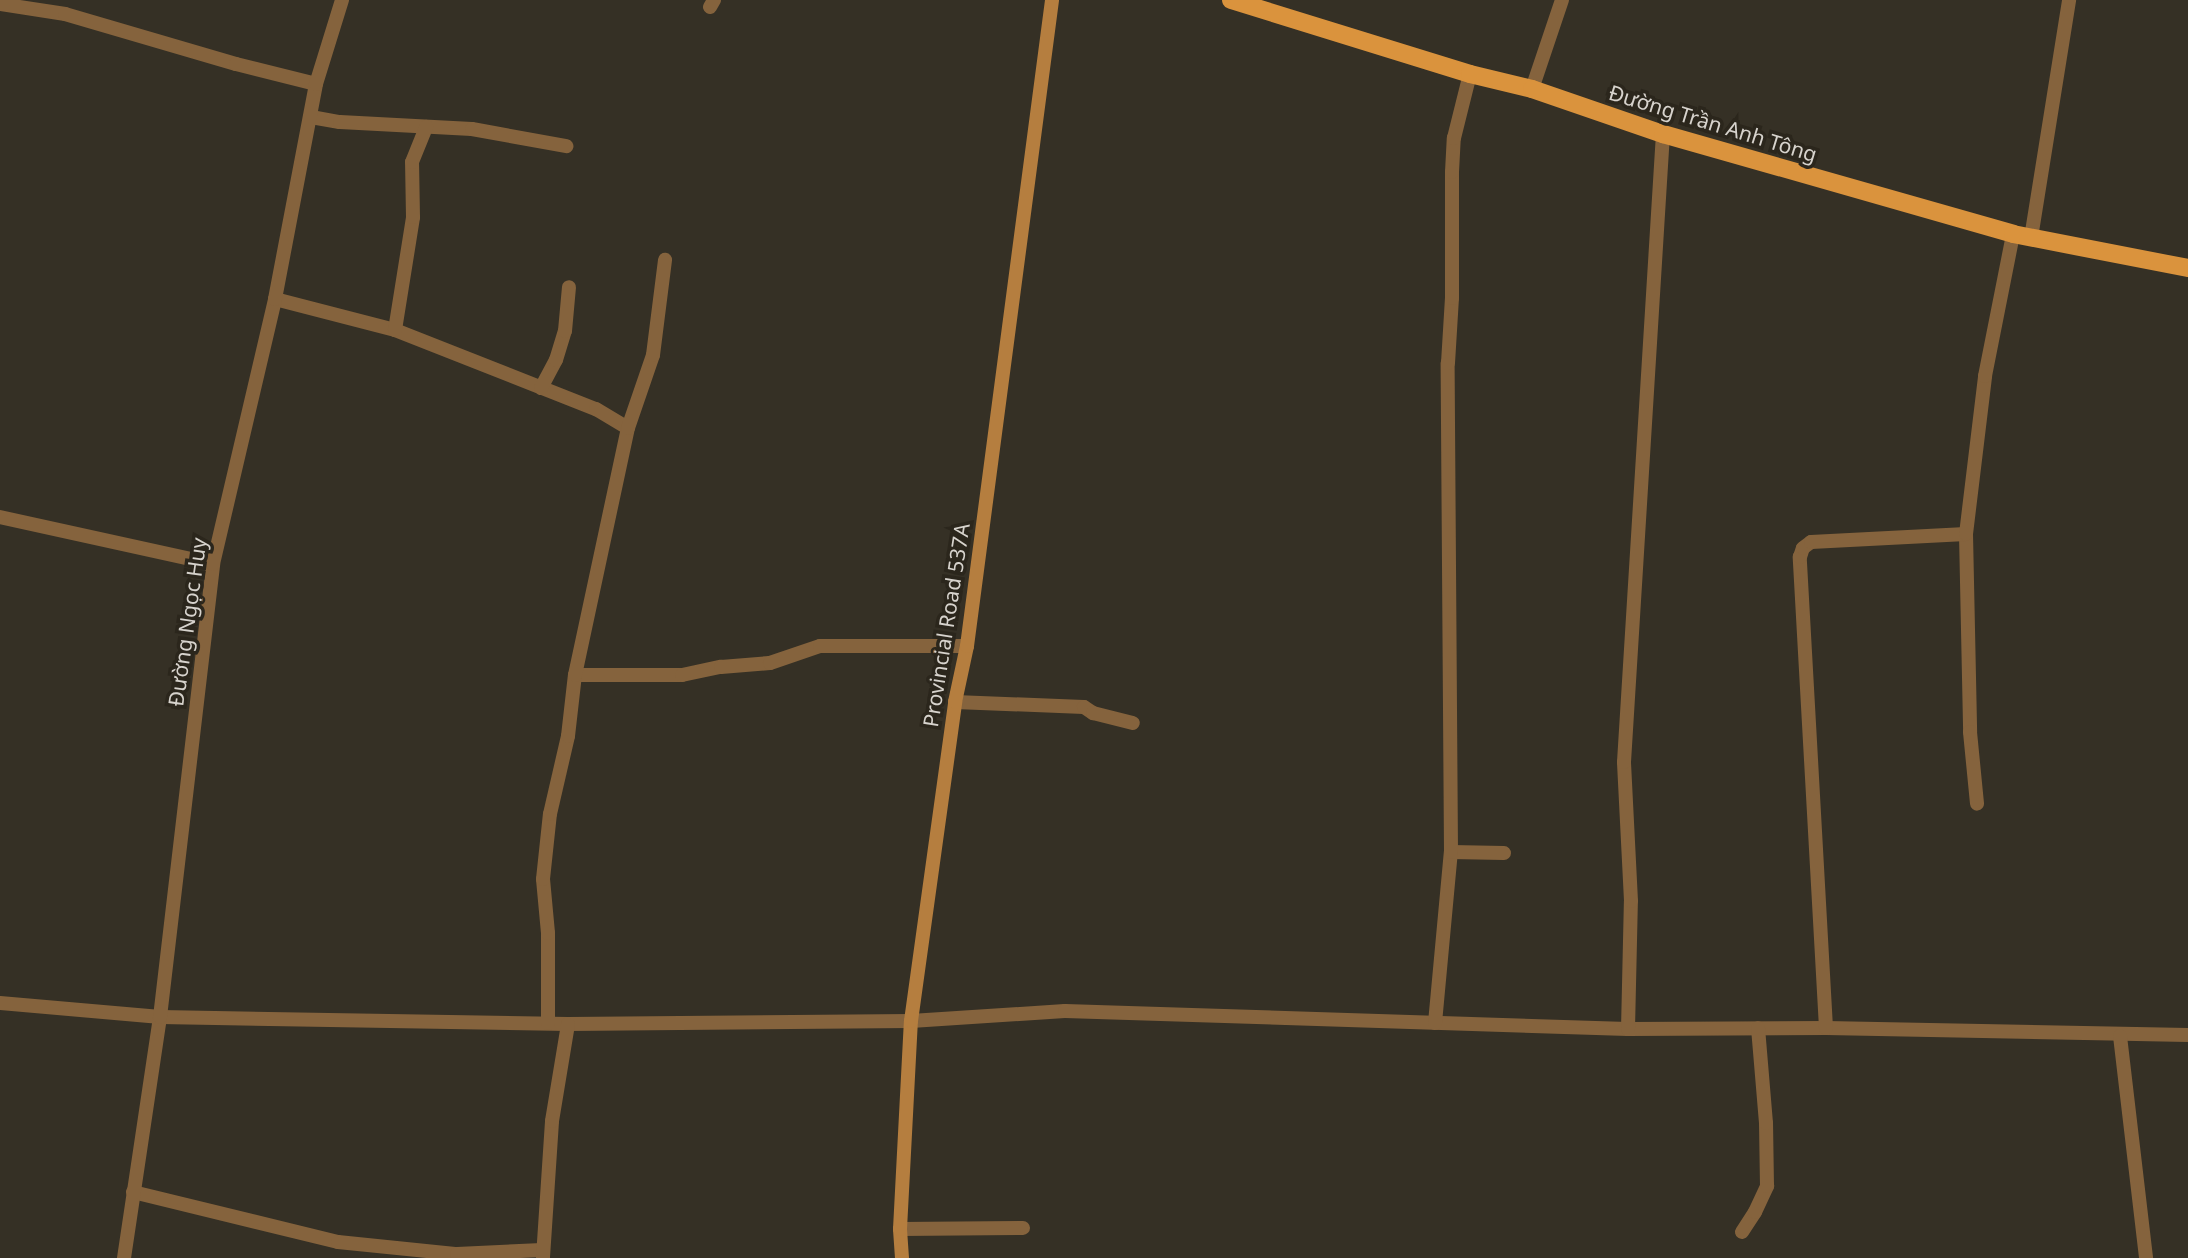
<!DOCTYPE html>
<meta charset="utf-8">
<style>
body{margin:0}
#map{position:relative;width:2188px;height:1258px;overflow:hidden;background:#353025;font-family:"Noto Sans",sans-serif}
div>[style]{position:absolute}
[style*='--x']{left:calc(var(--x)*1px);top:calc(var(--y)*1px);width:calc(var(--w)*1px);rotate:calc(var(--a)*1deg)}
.minor>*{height:14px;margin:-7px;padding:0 7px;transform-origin:7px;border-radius:7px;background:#85633d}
.tertiary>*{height:14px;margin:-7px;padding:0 7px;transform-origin:7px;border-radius:7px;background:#85633d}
.secondary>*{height:14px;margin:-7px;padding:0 7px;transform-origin:7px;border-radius:7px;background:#b57e3f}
.primary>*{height:18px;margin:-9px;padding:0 9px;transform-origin:9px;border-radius:9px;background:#da933d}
span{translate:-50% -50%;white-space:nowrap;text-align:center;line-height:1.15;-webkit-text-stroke:7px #2b261c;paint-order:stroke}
.street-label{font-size:21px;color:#d7d3cd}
</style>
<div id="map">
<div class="minor">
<i style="--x:0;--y:4;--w:66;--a:8.7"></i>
<i style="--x:65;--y:14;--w:178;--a:16.3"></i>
<i style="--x:236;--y:64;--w:82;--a:14"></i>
<i style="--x:710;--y:7;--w:8;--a:-60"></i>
<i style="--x:1532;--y:89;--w:94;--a:-71.4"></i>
<i style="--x:311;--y:117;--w:29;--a:10"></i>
<i style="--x:340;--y:122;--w:132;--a:3"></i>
<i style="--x:472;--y:129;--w:96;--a:10.3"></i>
<i style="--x:2031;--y:238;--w:241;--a:-80.9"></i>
<i style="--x:275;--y:299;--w:124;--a:14.5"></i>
<i style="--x:395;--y:330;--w:216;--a:21.5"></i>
<i style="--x:596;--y:409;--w:37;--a:31"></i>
<i style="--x:395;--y:330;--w:114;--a:-80.9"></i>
<i style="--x:413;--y:217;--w:55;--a:-91"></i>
<i style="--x:412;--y:162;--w:38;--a:-68"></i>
<i style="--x:541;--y:388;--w:32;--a:-62"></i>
<i style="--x:556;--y:360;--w:30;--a:-73"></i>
<i style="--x:565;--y:331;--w:44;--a:-84.8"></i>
<i style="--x:0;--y:517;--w:218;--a:12.4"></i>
<i style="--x:1966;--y:534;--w:198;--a:88.8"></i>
<i style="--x:1970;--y:732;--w:72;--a:84.4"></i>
<i style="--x:575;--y:675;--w:107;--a:0"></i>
<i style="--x:682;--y:675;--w:40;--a:-12"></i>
<i style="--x:721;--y:667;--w:49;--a:-4.7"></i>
<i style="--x:770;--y:663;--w:53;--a:-18.8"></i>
<i style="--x:820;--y:646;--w:147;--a:0"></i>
<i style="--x:955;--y:702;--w:129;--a:2.2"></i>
<i style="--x:1084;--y:707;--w:11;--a:34"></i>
<i style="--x:1093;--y:713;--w:41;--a:14"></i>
<i style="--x:1451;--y:852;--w:53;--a:1.1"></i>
<i style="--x:0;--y:1003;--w:161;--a:5"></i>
<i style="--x:160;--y:1017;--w:408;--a:1"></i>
<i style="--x:568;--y:1024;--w:343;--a:-0.5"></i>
<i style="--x:911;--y:1021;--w:154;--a:-3.7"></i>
<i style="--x:1065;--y:1011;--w:563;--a:1.83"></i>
<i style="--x:1628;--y:1029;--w:198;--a:-0.3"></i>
<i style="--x:1826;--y:1028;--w:362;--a:1.1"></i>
<i style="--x:548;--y:1023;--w:90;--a:-90"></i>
<i style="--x:548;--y:933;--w:54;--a:-95.3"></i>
<i style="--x:543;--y:879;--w:65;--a:-83.9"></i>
<i style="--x:550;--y:814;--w:80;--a:-77"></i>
<i style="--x:568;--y:736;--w:61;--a:-83.5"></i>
<i style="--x:575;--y:675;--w:253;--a:-77.9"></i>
<i style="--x:628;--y:428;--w:77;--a:-71.1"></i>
<i style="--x:653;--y:355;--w:96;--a:-82.8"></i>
<i style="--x:1435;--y:1023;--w:172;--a:-84.7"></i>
<i style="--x:1451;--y:852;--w:489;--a:-90.4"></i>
<i style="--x:1448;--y:363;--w:65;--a:-86.5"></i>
<i style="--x:1452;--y:298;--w:126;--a:-90"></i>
<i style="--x:1452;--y:172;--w:34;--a:-87"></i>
<i style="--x:1454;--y:138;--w:66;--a:-76"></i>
<i style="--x:1826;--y:1028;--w:472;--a:-93.2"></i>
<i style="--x:1800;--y:557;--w:9;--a:-72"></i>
<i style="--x:1803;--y:548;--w:10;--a:-37"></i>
<i style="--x:1811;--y:542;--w:155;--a:-3"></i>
<i style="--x:1966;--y:534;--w:159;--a:-83.1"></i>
<i style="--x:1985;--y:376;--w:145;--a:-78.8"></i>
<i style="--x:1628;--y:1029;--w:128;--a:-88.7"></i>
<i style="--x:1631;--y:901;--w:139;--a:-92.9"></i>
<i style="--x:1624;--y:762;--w:629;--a:-86.45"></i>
<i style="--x:2120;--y:1036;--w:224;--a:83.3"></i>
<i style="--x:133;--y:1192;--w:211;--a:13.7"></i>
<i style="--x:338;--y:1242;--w:120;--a:5.8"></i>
<i style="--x:457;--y:1254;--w:85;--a:-2.7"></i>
<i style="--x:900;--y:1229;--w:123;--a:-0.5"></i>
<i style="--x:1742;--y:1232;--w:24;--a:-57"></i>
<i style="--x:1755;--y:1212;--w:29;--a:-65"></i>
<i style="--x:1767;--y:1186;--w:63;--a:-90.9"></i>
<i style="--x:1766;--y:1123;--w:95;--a:-94.8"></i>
<i style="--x:543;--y:1257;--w:136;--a:-86.2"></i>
<i style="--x:552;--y:1121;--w:98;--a:-80.6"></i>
</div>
<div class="tertiary">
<i style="--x:124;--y:1258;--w:244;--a:-81.5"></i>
<i style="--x:160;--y:1017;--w:456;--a:-83.3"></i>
<i style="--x:213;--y:564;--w:272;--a:-76.8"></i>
<i style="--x:275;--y:299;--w:219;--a:-79.2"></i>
<i style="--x:316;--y:84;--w:88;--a:-72.8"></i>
</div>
<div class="secondary">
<i style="--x:902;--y:1258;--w:29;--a:-94"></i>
<i style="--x:900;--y:1229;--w:208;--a:-87"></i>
<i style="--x:911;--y:1021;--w:322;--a:-82.1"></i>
<i style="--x:955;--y:702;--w:57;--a:-77.9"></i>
<i style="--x:967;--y:646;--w:652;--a:-82.5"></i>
</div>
<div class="primary">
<i style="--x:1231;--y:0;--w:250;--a:17.2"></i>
<i style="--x:1470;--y:74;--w:64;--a:13.6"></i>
<i style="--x:1532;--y:89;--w:139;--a:19"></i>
<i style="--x:1663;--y:134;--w:364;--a:15.9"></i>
<i style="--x:2013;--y:234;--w:178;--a:11"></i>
</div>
<div class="street-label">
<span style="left:1713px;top:123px;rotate:17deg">Đường Trần Anh Tông</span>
<span style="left:187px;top:622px;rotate:-82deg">Đường Ngọc Huy</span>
<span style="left:946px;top:625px;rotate:-81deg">Provincial Road 537A</span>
</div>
</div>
